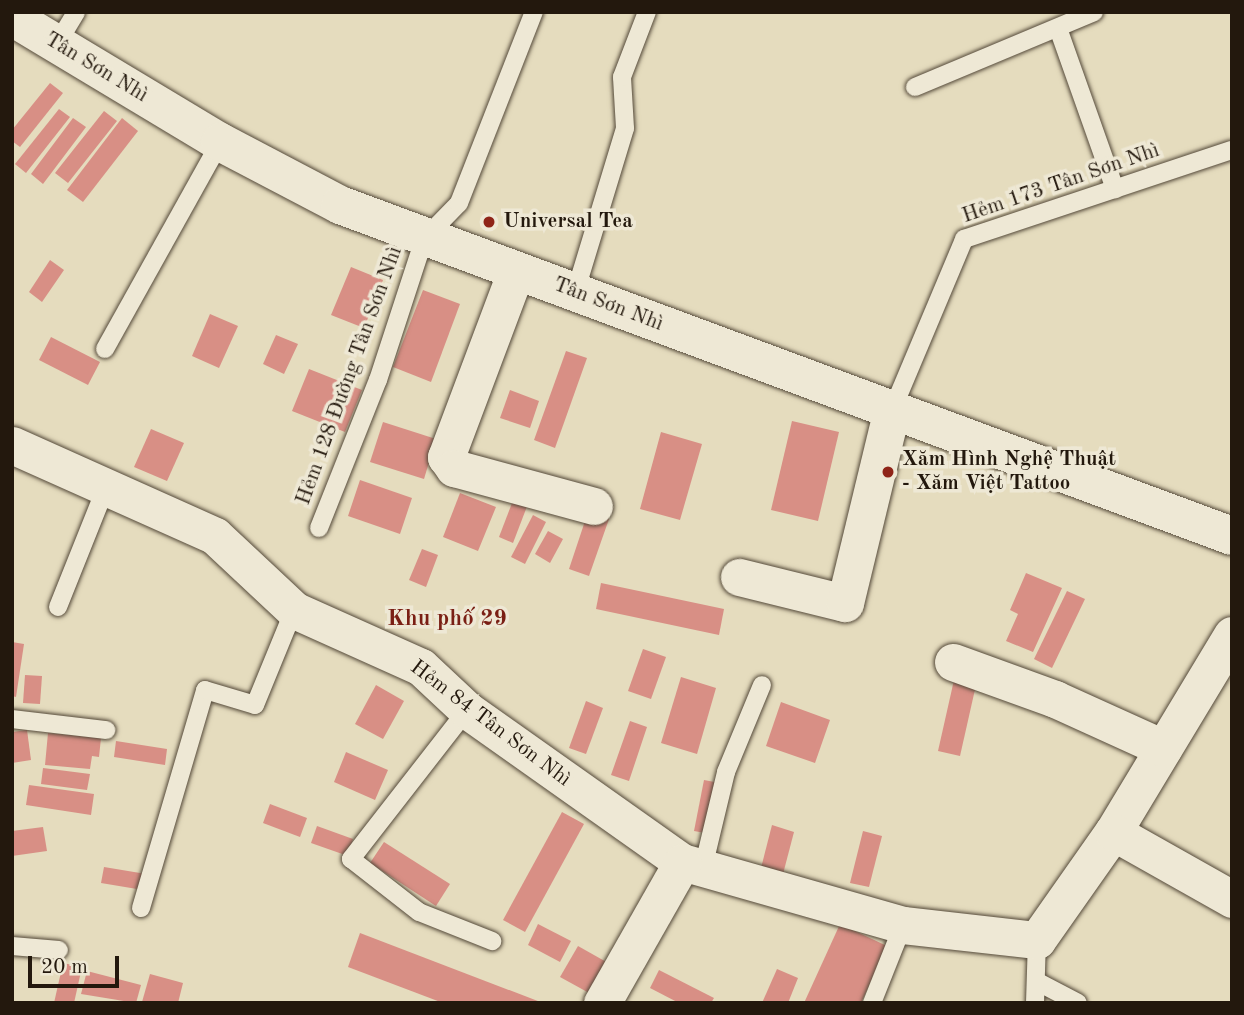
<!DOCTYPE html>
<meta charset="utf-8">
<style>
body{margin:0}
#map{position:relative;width:1244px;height:1015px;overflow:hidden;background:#e5dcbe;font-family:"Old Standard TT",serif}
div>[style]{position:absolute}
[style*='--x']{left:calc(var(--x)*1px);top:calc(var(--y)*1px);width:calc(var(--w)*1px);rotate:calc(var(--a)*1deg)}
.building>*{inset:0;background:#d88f85}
.roads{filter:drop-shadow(0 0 2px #544939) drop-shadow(0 0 2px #544939)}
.lane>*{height:18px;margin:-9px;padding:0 9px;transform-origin:9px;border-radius:9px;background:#eee8d5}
.street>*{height:37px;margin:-18.5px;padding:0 18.5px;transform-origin:18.5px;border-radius:18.5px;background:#eee8d5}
.secondary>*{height:38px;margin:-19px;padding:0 19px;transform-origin:19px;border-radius:19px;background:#eee8d5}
.dots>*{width:19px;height:19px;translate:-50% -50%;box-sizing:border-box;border:4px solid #eee8d5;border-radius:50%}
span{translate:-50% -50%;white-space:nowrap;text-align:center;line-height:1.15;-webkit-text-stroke:7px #eee8d5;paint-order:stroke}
.street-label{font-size:21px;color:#23180d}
.poi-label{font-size:21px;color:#23180d;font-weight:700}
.left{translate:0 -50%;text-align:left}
.neighbourhood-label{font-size:23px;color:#7a1f14;font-weight:700}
.frame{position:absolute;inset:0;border:14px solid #23180d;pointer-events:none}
.scale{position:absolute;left:28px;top:956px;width:91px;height:32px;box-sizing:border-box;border:4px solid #23180d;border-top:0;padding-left:9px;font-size:21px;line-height:24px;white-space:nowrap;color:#23180d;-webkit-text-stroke:5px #eee8d5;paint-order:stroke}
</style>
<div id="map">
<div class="building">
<i style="clip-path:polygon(50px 83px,63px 93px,20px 147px,12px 141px,12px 130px)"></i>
<i style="clip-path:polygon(59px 109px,70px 117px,26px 173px,15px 164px)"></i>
<i style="clip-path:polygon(104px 111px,117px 121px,68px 183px,55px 173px)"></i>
<i style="clip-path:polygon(73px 118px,86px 127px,43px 184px,31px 174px)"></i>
<i style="clip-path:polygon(122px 118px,138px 131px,83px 202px,67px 190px)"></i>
<i style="clip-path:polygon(50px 260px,64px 270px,42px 302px,29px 292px)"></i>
<i style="clip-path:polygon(351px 267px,383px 280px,364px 328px,331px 315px)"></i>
<i style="clip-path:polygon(423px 290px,460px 304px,431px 382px,393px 367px)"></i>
<i style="clip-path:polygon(210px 314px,238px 326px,219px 368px,192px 356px)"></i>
<i style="clip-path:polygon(276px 335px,298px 344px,284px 374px,263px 364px)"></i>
<i style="clip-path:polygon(51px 337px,100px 362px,88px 385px,39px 360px)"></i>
<i style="clip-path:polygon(566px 351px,587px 358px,555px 448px,534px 440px)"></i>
<i style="clip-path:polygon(309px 369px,362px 390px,345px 432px,292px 411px)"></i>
<i style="clip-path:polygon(510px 390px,539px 401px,530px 428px,500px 418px)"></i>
<i style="clip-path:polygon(792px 421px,839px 432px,818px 521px,771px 510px)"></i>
<i style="clip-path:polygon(383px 422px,436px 439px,424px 479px,370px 462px)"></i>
<i style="clip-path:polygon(151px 429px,184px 443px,167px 481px,134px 467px)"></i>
<i style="clip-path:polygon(661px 432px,702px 444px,680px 520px,640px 509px)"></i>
<i style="clip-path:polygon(360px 480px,412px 498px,400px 534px,348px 516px)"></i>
<i style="clip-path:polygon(517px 490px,531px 496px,513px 543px,499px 537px)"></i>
<i style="clip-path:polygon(460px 493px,496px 507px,478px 551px,443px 537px)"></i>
<i style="clip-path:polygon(588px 512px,609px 519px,589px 576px,569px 569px)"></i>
<i style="clip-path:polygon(533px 515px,546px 522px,525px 564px,511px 557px)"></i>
<i style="clip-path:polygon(548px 531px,563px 539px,550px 563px,535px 554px)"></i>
<i style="clip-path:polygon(422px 549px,438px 555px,426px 587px,409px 580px)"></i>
<i style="clip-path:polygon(1026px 573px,1062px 588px,1033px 652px,1006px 641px,1018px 614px,1010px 610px)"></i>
<i style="clip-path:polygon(601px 583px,724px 609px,719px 635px,596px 609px)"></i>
<i style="clip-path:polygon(1067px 591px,1085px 599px,1052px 668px,1034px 659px)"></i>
<i style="clip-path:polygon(12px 642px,24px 644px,16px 697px,12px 696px)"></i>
<i style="clip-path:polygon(643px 649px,666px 657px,651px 699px,628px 691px)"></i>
<i style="clip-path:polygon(25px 675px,42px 676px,40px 704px,23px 703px)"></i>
<i style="clip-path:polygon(681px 677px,716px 688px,697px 754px,661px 743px)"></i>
<i style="clip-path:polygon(954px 680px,976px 685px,960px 756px,938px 751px)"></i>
<i style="clip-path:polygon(376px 685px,404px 701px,383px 739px,355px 724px)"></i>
<i style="clip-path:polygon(586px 701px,603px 708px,586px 754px,569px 748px)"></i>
<i style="clip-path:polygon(781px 702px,830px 720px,815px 763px,766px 746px)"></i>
<i style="clip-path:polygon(630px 721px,647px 727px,629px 781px,611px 775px)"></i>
<i style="clip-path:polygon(27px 730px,31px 760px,12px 763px,12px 732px)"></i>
<i style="clip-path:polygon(48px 733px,101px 738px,99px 757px,92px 756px,90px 769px,45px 765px)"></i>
<i style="clip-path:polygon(116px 741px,167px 749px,165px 765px,114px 757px)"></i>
<i style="clip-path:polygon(346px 752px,388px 770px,375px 800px,334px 782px)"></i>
<i style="clip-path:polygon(43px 768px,90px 774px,87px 790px,41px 784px)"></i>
<i style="clip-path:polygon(704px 780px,725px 784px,716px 835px,694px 831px)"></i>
<i style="clip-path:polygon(29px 785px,94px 794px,91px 815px,26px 805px)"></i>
<i style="clip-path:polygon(270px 804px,307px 818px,300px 837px,263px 823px)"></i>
<i style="clip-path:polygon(562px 812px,584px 824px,525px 932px,503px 920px)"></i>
<i style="clip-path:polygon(772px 825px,794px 832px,783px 874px,761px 868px)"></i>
<i style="clip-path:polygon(317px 826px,353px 839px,348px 856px,311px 843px)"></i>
<i style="clip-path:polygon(43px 827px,47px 851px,12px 856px,12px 831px)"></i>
<i style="clip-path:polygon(863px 831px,882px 836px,869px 887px,850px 883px)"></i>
<i style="clip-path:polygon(384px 842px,450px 884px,436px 906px,370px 863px)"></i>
<i style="clip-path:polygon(104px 867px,146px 874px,143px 890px,101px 883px)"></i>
<i style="clip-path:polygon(538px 924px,571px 941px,560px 962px,528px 945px)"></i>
<i style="clip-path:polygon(840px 924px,887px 946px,861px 1003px,804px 1003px)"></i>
<i style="clip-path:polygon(360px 933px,543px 1003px,443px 1003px,348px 967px)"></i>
<i style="clip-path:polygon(578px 946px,617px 968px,600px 999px,560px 977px)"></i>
<i style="clip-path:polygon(63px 963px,82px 967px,74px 1003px,54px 1003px)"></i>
<i style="clip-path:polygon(777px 969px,798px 978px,788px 1003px,762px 1003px)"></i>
<i style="clip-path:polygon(659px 970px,714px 998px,711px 1003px,679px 1003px,650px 988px)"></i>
<i style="clip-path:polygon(87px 971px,141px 985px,136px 1003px,81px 994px)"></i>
<i style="clip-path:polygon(150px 974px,183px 983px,178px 1003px,142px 1002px)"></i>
</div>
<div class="roads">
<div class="lane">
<i style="--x:1059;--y:31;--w:168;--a:70.5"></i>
<i style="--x:57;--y:44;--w:37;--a:-59"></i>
<i style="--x:915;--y:87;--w:194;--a:-22.7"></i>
<i style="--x:575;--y:293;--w:172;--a:-73.1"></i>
<i style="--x:625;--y:128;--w:51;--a:-93.4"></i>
<i style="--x:622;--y:77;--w:70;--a:-69"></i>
<i style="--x:105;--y:349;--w:237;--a:-60.9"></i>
<i style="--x:891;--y:413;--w:189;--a:-67.2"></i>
<i style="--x:964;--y:239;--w:282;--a:-18.4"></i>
<i style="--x:319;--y:528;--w:159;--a:-68.3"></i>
<i style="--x:378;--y:380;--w:148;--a:-71.9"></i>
<i style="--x:424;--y:239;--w:50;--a:-45.8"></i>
<i style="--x:459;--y:203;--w:205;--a:-68.6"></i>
<i style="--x:58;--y:607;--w:129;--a:-68.2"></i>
<i style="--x:467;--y:710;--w:189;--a:127.9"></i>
<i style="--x:351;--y:859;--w:86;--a:37.9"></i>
<i style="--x:419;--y:912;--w:79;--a:21.7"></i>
<i style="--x:12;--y:719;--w:95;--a:6.7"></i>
<i style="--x:703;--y:868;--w:99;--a:-76.5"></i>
<i style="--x:726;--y:772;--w:94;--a:-67.5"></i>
<i style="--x:141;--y:908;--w:227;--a:-73.6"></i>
<i style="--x:205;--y:690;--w:52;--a:16.7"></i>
<i style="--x:255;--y:705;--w:103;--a:-67.7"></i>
<i style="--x:12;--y:946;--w:47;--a:4.9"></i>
<i style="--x:1036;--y:981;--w:47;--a:27.6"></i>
<i style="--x:872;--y:1003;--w:84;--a:-68.3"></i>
<i style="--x:1035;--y:1003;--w:63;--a:-88.2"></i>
</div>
<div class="street">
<i style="--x:516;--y:271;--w:199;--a:110.6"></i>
<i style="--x:446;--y:457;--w:14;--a:54"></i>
<i style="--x:454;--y:468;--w:145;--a:15.2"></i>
<i style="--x:12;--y:445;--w:222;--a:24.1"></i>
<i style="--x:215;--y:536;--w:108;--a:43.1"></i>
<i style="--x:294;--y:610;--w:139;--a:24.2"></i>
<i style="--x:421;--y:667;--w:63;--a:43.1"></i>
<i style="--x:467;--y:710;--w:263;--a:35.3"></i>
<i style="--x:682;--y:862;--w:230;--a:15.9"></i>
<i style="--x:903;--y:925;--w:135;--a:6.4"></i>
<i style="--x:1037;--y:940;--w:132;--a:-54.9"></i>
<i style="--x:1113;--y:832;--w:230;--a:-58.9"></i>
<i style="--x:739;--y:577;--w:109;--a:13.8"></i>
<i style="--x:845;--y:603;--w:195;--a:-76.4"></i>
<i style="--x:953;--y:662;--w:109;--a:19.9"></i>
<i style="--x:1055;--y:699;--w:119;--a:24.4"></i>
<i style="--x:1113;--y:832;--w:137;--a:29.4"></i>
<i style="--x:602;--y:1003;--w:162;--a:-60.4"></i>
</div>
<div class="secondary">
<i style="--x:12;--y:17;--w:243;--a:31"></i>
<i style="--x:220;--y:142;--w:136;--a:27.7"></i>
<i style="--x:340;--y:205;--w:951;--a:20.36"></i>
</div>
</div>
<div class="dots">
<i style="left:489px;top:222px;background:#8f2418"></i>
<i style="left:888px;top:472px;background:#8f2418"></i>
</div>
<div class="street-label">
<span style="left:96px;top:68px;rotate:31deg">Tân Sơn Nhì</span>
<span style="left:1061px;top:184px;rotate:-19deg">Hẻm 173 Tân Sơn Nhì</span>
<span style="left:608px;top:305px;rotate:21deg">Tân Sơn Nhì</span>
<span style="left:350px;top:376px;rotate:-70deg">Hẻm 128 Đường Tân Sơn Nhì</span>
<span style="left:490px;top:724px;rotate:37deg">Hẻm 84 Tân Sơn Nhì</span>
</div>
<div class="poi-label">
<span class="left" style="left:503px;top:222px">Universal Tea</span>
<span class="left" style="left:902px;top:472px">Xăm Hình Nghệ Thuật<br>- Xăm Việt Tattoo</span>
</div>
<div class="neighbourhood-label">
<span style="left:447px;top:619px">Khu phố 29</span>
</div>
<div class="frame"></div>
<div class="scale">20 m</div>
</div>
